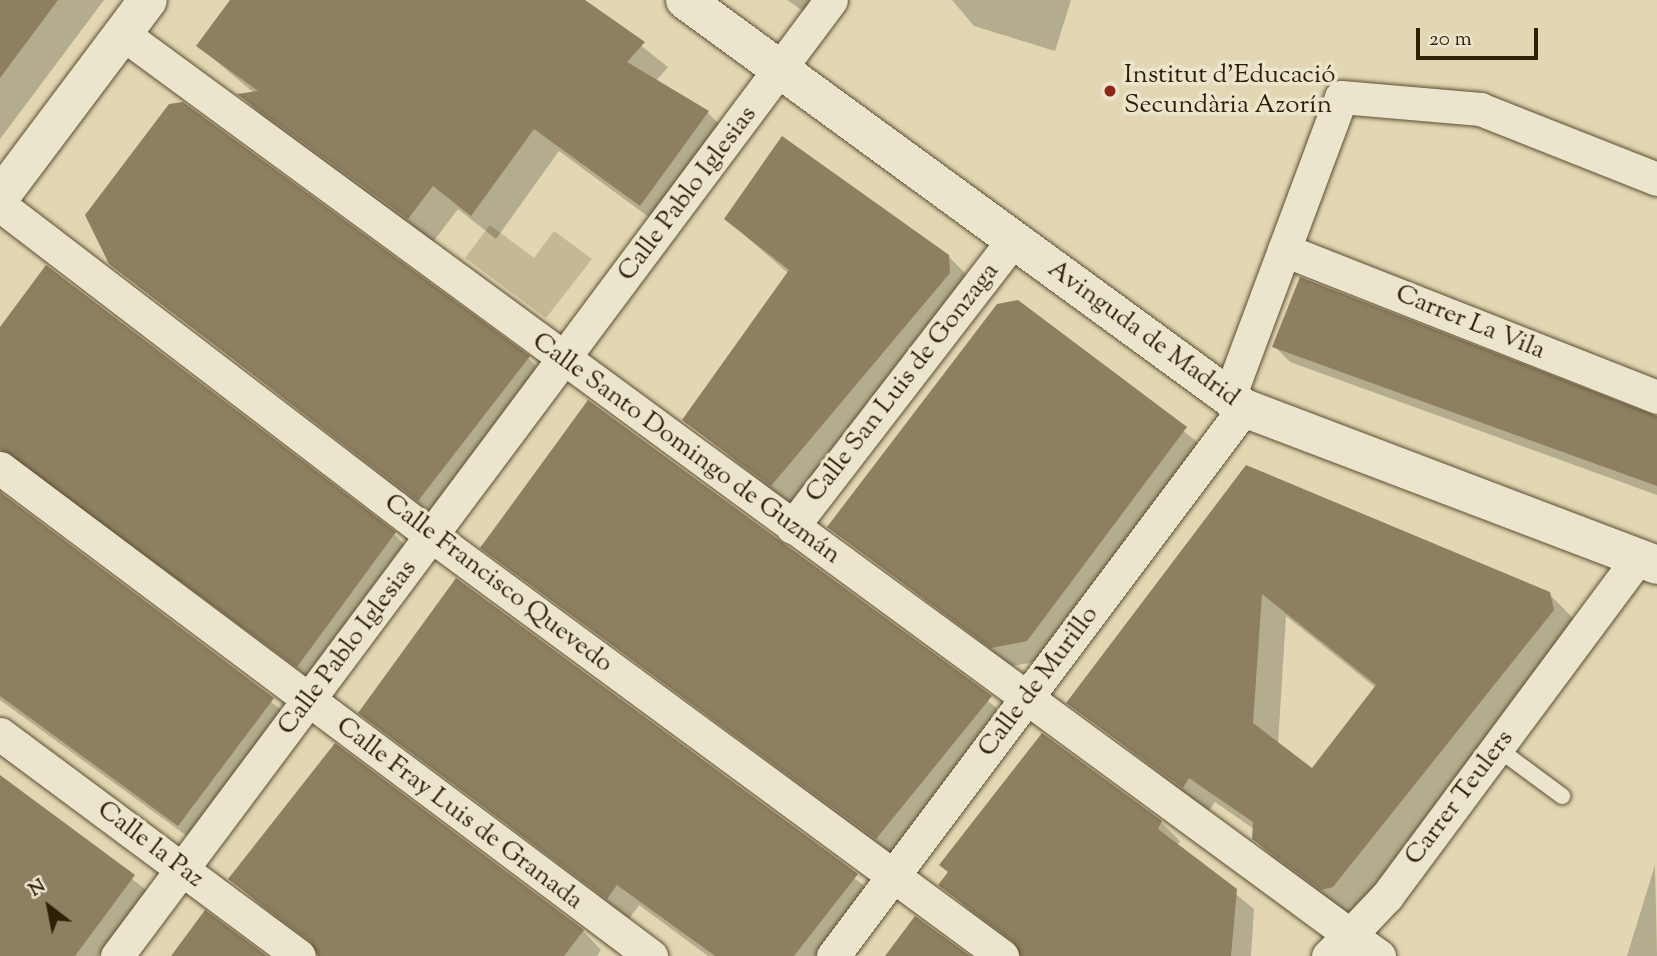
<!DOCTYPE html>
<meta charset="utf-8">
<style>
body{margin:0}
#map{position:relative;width:1657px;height:956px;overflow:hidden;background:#e2d7b2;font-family:"Sorts Mill Goudy",serif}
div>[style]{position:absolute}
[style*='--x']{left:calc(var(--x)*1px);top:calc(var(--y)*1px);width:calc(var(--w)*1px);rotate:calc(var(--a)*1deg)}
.green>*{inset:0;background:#c4b895}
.shadow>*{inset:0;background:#0003}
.building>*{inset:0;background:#8d7f60}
.roads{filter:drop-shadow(0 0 2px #5c4d32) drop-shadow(0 0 2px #5c4d32)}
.lane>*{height:16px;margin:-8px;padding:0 8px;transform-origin:8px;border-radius:8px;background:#ece5cd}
.street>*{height:33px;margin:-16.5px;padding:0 16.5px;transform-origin:16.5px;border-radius:16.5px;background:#ece5cd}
.secondary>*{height:38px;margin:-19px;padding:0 19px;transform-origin:19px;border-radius:19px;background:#ece5cd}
.dots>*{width:19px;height:19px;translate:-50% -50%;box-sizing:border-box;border:4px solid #ece5cd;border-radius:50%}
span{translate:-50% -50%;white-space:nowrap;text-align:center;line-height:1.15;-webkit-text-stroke:7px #ece5cd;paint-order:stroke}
.poi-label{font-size:26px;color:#301f07}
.left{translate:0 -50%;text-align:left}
.street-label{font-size:26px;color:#301f07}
.north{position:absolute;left:14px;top:872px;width:70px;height:70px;-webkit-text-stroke:5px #ece5cd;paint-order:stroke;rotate:328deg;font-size:19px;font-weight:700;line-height:28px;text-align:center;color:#301f07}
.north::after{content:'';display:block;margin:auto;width:24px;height:32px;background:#301f07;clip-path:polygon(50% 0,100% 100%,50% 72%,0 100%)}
.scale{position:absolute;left:1416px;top:28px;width:122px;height:32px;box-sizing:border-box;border:4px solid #301f07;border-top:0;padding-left:9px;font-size:21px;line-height:24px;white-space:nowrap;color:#301f07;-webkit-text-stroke:5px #ece5cd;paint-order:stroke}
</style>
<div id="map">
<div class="green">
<i style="clip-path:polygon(490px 225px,534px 258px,554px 231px,592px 259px,546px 318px,465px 258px)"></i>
</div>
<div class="shadow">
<i style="clip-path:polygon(0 0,104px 0,0 139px)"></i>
<i style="clip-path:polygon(232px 0,583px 0,668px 67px,656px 81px,708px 113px,732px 137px,665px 229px,559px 151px,496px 239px,458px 209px,433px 242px,264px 118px,241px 95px,254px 93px,198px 46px)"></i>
<i style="clip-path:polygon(787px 0,832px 0,816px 20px)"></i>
<i style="clip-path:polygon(952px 0,1071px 0,1055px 51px,974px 26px)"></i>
<i style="clip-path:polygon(726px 219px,948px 256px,976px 284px,799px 512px,684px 420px,789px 274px)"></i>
<i style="clip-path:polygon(111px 263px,528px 358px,552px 381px,442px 523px)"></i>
<i style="clip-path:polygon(1018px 302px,1205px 448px,1046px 660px,1012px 666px,829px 527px)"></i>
<i style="clip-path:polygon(0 329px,394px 534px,413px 553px,317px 684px,32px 471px,3px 476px,1px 495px,292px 718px,198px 844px,0 700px)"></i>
<i style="clip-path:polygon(1274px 346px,1657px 419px,1657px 495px,1290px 362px)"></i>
<i style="clip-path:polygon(589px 402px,1013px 720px,899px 860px,482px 547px)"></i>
<i style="clip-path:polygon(evenodd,1246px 468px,1549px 594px,1574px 619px,1358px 911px,1347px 914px,1278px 863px,1253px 838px,1254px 829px,1215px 802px,1208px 812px,1068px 702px,1246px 468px,1286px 616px,1376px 688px,1312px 771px,1278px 744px,1286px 616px)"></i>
<i style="clip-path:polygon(456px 580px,878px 896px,831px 956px,708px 956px,639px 905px,629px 919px,361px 712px)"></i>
<i style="clip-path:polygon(1043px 735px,1161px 822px,1180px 841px,1177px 846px,1254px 909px,1251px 956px,1020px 956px,941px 885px)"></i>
<i style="clip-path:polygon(0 778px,149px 892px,98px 956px,0 956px)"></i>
<i style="clip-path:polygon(1655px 865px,1657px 956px,1627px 956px)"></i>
<i style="clip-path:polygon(230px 879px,583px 931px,601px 950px,597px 956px,319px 956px)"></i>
</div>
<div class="building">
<i style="clip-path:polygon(0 0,58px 0,0 78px)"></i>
<i style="clip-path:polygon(230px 0,585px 0,645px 42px,627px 62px,709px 111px,640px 206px,534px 129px,471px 216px,433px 186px,408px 219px,237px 94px,258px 91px,196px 46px)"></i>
<i style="clip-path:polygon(183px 102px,530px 356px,418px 501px,109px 264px,85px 215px,169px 104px)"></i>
<i style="clip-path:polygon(782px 136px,949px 255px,950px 273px,771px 486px,682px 420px,789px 270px,724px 219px)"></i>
<i style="clip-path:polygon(46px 265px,396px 532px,297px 667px,0 449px,0 327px)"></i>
<i style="clip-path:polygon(1300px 277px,1657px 416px,1657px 486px,1272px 347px)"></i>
<i style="clip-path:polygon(1018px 300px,1187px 427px,1027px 641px,991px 648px,827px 527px,997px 304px)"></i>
<i style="clip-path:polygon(588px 400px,992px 696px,876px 839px,480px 548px)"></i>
<i style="clip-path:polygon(evenodd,1246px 465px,1550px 592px,1554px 610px,1333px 887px,1321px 890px,1252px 839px,1253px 822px,1189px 778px,1183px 788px,1066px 703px,1246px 465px,1262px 594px,1376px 685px,1312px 768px,1253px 723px,1262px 594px)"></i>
<i style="clip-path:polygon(0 492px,274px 698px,178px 826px,0 696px)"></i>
<i style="clip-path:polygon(456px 578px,858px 874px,794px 956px,715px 956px,617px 885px,607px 899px,358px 713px)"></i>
<i style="clip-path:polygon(1042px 733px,1162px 821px,1158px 829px,1237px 889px,1231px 956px,1021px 956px,1013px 941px,938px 885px,948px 872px,939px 865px)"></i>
<i style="clip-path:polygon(335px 743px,584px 930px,564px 956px,318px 956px,310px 941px,228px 879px)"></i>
<i style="clip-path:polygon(0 775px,135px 875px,75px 956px,0 956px)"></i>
<i style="clip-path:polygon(205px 910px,267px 956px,171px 956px)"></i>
<i style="clip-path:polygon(915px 916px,970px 956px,885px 956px)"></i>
</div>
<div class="roads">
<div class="lane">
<i style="--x:1497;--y:748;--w:81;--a:36.4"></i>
</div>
<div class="street">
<i style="--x:123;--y:34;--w:1522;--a:36.29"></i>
<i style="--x:1350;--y:935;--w:54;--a:-46.5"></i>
<i style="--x:1387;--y:896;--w:421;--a:-53.4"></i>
<i style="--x:0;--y:205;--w:544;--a:37.46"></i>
<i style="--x:432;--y:536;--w:708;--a:36.38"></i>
<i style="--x:1284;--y:250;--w:401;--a:21.5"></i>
<i style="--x:1229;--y:397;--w:320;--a:-69.5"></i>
<i style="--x:1341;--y:97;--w:140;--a:4.9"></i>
<i style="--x:1480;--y:109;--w:190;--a:21.6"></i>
<i style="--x:0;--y:468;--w:814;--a:36.86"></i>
<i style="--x:792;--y:527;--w:364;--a:-52.4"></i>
<i style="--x:0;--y:734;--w:372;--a:36.6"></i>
<i style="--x:117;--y:956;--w:1193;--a:-53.25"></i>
<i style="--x:833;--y:956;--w:685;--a:-53.13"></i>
<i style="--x:1328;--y:956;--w:30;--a:-44"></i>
<i style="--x:1350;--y:935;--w:36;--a:36"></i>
</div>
<div class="secondary">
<i style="--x:685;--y:0;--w:692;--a:36.12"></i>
<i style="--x:1244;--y:408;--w:442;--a:20.8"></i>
<i style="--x:0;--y:197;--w:246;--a:-53.1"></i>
</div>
</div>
<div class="dots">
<i style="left:1110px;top:91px;background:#8f2418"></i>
</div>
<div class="poi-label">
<span class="left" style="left:1124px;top:91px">Institut d'Educació<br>Secundària Azorín</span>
</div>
<div class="street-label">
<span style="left:688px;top:194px;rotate:-53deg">Calle Pablo Iglesias</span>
<span style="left:1470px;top:323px;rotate:22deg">Carrer La Vila</span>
<span style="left:1143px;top:334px;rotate:36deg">Avinguda de Madrid</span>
<span style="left:903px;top:383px;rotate:-52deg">Calle San Luis de Gonzaga</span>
<span style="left:686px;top:449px;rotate:36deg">Calle Santo Domingo de Guzmán</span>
<span style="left:498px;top:584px;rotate:37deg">Calle Francisco Quevedo</span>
<span style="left:348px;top:648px;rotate:-53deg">Calle Pablo Iglesias</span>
<span style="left:1039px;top:682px;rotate:-53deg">Calle de Murillo</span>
<span style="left:1460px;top:798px;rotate:-53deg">Carrer Teulers</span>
<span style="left:459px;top:814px;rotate:37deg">Calle Fray Luis de Granada</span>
<span style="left:150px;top:845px;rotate:37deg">Calle la Paz</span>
</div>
<div class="north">N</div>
<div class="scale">20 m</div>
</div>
